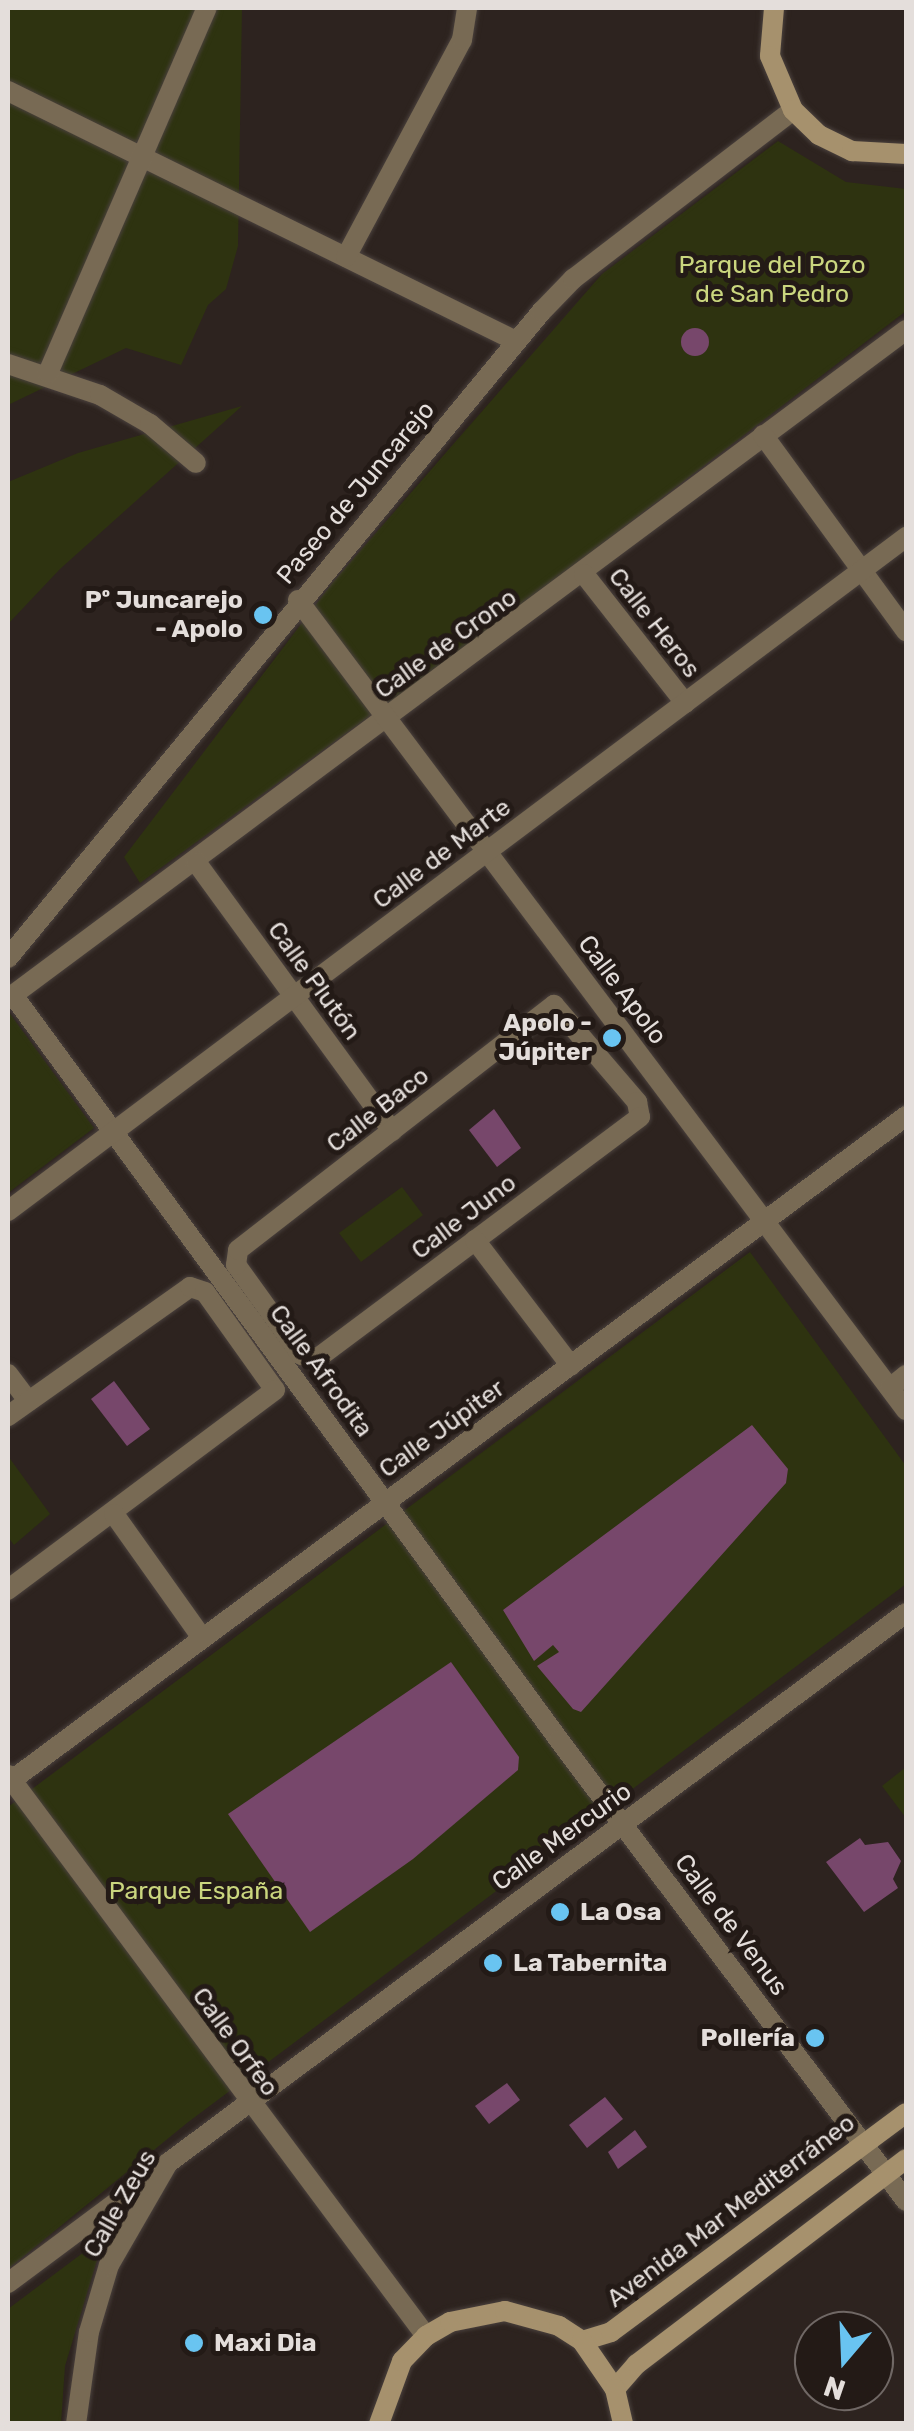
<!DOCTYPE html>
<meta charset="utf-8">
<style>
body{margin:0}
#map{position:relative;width:914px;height:2431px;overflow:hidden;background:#2d231f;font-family:Rubik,sans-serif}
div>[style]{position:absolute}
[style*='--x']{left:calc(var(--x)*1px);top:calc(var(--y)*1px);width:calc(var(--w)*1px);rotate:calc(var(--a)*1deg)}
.green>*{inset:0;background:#2e3310}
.water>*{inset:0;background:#77476b}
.round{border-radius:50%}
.roads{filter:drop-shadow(0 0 2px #4a413d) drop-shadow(0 0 2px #4a413d)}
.street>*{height:20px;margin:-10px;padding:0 10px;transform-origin:10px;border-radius:10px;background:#786a54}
.secondary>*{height:20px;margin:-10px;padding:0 10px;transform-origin:10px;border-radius:10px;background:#a6916d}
.dots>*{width:28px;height:28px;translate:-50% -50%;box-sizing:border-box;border:5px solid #231a16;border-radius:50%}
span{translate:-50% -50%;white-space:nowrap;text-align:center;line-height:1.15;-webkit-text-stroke:10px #231a16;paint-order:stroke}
.park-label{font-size:25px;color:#cad67e}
.street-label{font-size:25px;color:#e4dedb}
.poi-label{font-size:25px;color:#e4dedb;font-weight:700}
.right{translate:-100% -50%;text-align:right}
.left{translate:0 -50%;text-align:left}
.frame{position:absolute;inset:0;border:10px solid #e4dedb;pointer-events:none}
.north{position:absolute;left:794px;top:2311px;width:100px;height:100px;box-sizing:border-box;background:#231a16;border:2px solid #706865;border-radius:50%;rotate:199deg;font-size:28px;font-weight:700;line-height:40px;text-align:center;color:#e4dedb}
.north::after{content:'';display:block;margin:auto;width:35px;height:45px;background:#69c4f1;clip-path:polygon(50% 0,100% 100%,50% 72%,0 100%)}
</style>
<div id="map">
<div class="green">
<i style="clip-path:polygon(8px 8px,242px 8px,238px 246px,226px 289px,208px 305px,181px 365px,126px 348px,8px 405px)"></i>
<i style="clip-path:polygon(778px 141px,846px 182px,906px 189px,906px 311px,509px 615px,140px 883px,124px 857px,333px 582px,602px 274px)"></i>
<i style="clip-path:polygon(242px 406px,60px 569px,8px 624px,8px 482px,78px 453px)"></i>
<i style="clip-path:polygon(8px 1011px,94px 1128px,8px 1193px)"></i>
<i style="clip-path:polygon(402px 1187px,423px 1215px,361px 1262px,339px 1233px)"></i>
<i style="clip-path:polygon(750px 1252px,906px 1466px,906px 1584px,187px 2123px,8px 2269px,8px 1807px)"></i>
<i style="clip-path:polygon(8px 1456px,50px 1514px,14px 1545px,8px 1537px)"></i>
<i style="clip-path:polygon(906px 1767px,906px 1818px,882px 1786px)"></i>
<i style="clip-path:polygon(104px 2237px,65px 2366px,61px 2423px,8px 2423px,8px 2309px)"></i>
</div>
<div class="water">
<i class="round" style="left:681px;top:328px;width:28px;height:28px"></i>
<i style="clip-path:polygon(494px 1109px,521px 1148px,497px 1167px,469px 1130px)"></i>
<i style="clip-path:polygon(114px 1381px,150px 1429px,127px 1446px,91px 1399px)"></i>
<i style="clip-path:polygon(752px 1425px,788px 1469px,786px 1483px,581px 1712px,573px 1709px,537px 1666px,559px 1652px,553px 1645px,534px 1661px,503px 1610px)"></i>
<i style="clip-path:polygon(451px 1662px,519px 1757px,518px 1770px,413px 1859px,310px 1932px,228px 1814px)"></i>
<i style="clip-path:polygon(860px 1838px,865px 1845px,888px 1842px,901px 1861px,893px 1879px,898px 1888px,864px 1912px,826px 1862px)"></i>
<i style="clip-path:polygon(507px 2083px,520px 2100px,489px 2124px,475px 2106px)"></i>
<i style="clip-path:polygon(605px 2097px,623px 2119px,587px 2148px,569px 2125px)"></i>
<i style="clip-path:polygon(635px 2130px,647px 2147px,618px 2169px,608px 2152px)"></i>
</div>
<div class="roads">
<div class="street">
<i style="--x:8;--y:91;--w:566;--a:26.2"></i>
<i style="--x:346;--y:257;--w:246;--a:-61.9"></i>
<i style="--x:462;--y:40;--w:32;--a:-81"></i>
<i style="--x:906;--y:330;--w:1113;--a:143.33"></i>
<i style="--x:13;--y:995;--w:924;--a:53.76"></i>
<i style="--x:559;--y:1740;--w:577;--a:53.03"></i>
<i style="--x:8;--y:364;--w:97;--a:18.6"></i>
<i style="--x:100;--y:395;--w:58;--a:30.1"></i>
<i style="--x:150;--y:424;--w:60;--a:40.3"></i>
<i style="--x:48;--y:373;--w:398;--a:-66.5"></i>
<i style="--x:763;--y:435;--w:243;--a:53.9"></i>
<i style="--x:584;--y:574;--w:164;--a:51.9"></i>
<i style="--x:298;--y:600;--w:1013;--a:53.11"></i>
<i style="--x:196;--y:862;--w:333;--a:53.9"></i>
<i style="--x:8;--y:958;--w:839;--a:-50.47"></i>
<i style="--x:542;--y:311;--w:45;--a:-45.9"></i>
<i style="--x:573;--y:279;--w:277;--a:-37.5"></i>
<i style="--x:554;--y:1005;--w:128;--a:49.4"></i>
<i style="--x:637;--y:1102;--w:15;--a:79"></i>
<i style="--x:640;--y:1117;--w:402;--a:143.2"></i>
<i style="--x:318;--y:1358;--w:17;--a:-170"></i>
<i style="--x:301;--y:1355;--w:111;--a:-125.8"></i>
<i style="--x:236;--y:1265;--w:15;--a:-82"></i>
<i style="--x:238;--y:1250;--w:400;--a:-37.8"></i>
<i style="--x:8;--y:1211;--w:1123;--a:-36.89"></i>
<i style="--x:475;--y:1240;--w:158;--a:52.7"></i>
<i style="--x:8;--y:1374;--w:34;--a:53"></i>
<i style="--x:890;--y:1388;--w:21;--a:-39"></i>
<i style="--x:8;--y:1416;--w:223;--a:-35.3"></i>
<i style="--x:190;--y:1287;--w:16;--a:18"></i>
<i style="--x:205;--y:1292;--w:120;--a:54.5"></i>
<i style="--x:275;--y:1390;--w:334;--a:143.2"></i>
<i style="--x:114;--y:1514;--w:152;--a:54.6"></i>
<i style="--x:8;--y:1775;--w:700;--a:53.31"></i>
<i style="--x:8;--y:1783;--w:1119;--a:-36.6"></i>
<i style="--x:8;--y:2283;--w:187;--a:-36.7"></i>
<i style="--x:76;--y:2424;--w:93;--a:-82"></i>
<i style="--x:89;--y:2332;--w:70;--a:-73.4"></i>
<i style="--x:109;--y:2265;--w:118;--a:-60"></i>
<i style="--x:168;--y:2163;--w:920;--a:-36.7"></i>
</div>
<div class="secondary">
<i style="--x:774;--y:8;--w:48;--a:94.8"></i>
<i style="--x:770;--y:56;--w:59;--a:66.9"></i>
<i style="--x:793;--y:110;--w:36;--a:44"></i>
<i style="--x:819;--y:135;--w:37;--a:26"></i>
<i style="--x:852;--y:151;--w:54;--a:3.2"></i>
<i style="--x:582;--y:2341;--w:30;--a:-17"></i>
<i style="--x:611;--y:2332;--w:367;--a:-36.6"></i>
<i style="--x:615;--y:2389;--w:33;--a:-49"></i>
<i style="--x:637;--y:2364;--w:338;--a:-37.3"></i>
<i style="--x:379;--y:2424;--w:67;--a:-69.9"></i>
<i style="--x:402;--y:2361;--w:35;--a:-46"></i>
<i style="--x:426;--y:2336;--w:28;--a:-30"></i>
<i style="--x:450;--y:2322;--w:56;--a:-11.3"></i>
<i style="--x:505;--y:2311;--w:56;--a:15.5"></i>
<i style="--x:559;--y:2326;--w:27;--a:33"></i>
<i style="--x:582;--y:2341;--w:58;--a:55.5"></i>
<i style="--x:615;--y:2389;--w:36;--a:77"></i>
</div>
</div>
<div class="dots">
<i style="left:263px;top:615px;background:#69c4f1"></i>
<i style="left:612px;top:1038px;background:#69c4f1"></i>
<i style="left:560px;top:1912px;background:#69c4f1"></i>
<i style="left:493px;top:1963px;background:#69c4f1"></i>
<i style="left:815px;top:2038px;background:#69c4f1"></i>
<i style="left:194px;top:2343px;background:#69c4f1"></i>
</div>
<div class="park-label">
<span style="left:772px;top:280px">Parque del Pozo<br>de San Pedro</span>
<span style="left:196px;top:1891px">Parque España</span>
</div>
<div class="street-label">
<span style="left:356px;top:493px;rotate:-50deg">Paseo de Juncarejo</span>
<span style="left:654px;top:623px;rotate:52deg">Calle Heros</span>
<span style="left:446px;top:644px;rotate:-36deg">Calle de Crono</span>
<span style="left:442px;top:854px;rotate:-37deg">Calle de Marte</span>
<span style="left:314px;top:981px;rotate:54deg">Calle Plutón</span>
<span style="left:622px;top:990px;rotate:53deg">Calle Apolo</span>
<span style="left:378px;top:1110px;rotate:-38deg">Calle Baco</span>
<span style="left:464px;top:1217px;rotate:-37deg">Calle Juno</span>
<span style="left:321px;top:1371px;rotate:54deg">Calle Afrodita</span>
<span style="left:442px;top:1429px;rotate:-36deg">Calle Júpiter</span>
<span style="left:562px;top:1837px;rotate:-36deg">Calle Mercurio</span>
<span style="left:731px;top:1925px;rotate:53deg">Calle de Venus</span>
<span style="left:235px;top:2042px;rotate:54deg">Calle Orfeo</span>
<span style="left:120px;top:2204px;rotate:-60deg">Calle Zeus</span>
<span style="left:731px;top:2211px;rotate:-37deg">Avenida Mar Mediterráneo</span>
</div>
<div class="poi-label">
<span class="right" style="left:243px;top:615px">Pº Juncarejo<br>- Apolo</span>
<span class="right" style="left:592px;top:1038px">Apolo -<br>Júpiter</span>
<span class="left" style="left:580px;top:1912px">La Osa</span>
<span class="left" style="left:513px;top:1963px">La Tabernita</span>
<span class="right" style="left:795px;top:2038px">Pollería</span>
<span class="left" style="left:214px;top:2343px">Maxi Dia</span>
</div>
<div class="frame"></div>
<div class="north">N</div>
</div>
